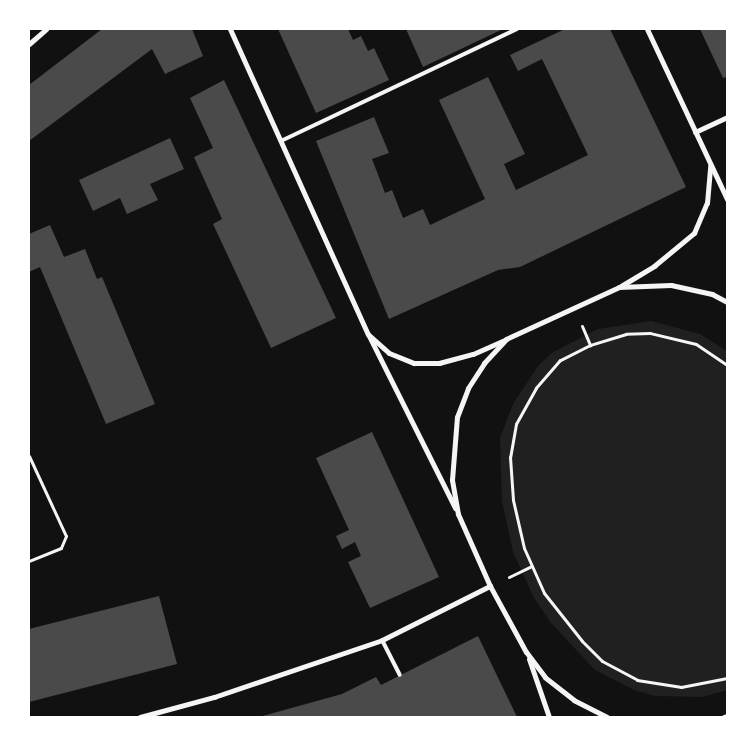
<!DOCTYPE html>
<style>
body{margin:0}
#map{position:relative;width:756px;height:746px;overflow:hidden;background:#111;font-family:"Noto Sans",sans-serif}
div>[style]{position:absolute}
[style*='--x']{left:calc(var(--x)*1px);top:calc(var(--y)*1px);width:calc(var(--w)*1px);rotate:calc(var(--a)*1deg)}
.green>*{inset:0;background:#202020}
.building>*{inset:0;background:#4a4a4a}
.path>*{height:3px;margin:-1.5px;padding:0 1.5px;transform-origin:1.5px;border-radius:1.5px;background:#f5f5f5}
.service>*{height:4px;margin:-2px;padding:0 2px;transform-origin:2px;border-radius:2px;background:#f5f5f5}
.minor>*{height:5px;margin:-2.5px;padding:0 2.5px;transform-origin:2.5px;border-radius:2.5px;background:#f5f5f5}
span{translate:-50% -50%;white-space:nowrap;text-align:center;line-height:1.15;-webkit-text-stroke:4.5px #fff;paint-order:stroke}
.frame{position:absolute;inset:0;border:30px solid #fff;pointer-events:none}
</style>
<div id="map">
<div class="green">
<i style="clip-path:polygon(651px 321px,700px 334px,727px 351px,727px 690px,702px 697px,655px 696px,634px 690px,595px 670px,551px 623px,534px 598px,513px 552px,502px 501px,500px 438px,513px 404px,538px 366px,553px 352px,598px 329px)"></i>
</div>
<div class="building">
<i style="clip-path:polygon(102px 29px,192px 29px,203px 56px,165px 74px,152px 49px,29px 141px,29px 85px)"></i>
<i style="clip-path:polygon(278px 29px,348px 29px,353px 40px,361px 36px,368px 51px,374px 48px,389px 80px,316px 113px)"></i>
<i style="clip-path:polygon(406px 29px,503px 29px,423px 67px)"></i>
<i style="clip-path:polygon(565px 29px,610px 29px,686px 187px,520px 267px,498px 270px,389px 319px,316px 141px,374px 117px,389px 153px,372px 159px,385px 193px,392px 190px,403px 218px,423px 209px,430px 225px,485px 199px,439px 100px,488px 77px,525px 154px,504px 164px,516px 190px,588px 155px,542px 59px,518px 71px,510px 55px)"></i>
<i style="clip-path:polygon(700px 29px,727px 29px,727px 77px,723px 78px)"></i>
<i style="clip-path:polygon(224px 80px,336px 318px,271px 348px,213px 224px,222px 219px,194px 157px,213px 148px,190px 98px)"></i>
<i style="clip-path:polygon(170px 138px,184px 169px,150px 184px,158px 200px,127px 214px,120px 198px,93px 211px,79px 180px)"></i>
<i style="clip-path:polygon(50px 225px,64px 257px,85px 249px,97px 279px,102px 277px,155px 404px,106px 424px,40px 267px,29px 272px,29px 234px)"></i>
<i style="clip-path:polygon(372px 432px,439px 577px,370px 608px,348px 562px,361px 556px,355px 542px,342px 549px,336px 536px,349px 530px,316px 458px)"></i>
<i style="clip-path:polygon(159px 596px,177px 664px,29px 702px,29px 629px)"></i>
<i style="clip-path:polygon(478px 636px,517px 717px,259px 717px,342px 694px,376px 677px,381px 685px)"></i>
</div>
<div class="path">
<i style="--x:582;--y:326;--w:21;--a:67"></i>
<i style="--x:727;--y:365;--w:37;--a:-146"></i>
<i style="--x:696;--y:344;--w:47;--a:-166.6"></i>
<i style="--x:650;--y:333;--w:24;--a:178"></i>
<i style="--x:626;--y:334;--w:38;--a:163"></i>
<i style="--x:590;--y:345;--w:34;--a:153"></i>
<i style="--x:560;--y:360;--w:37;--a:131"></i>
<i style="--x:536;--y:388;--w:41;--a:119.1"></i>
<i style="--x:516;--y:424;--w:34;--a:100"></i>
<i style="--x:510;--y:457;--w:43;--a:86"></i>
<i style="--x:513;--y:500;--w:49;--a:77.1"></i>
<i style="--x:524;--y:548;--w:49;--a:66"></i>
<i style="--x:544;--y:593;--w:61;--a:51.6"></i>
<i style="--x:582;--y:641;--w:28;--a:45"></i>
<i style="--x:602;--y:661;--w:40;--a:28"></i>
<i style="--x:637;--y:680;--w:45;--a:9"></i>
<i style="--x:681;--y:687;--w:47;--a:-11.1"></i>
<i style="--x:29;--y:456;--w:88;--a:65.2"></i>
<i style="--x:66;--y:536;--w:13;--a:113"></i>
<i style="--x:61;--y:548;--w:35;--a:158"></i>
<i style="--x:509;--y:577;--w:25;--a:-26"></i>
</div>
<div class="service">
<i style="--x:283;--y:140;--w:259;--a:-25.4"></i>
<i style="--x:382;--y:640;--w:39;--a:63"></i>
</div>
<div class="minor">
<i style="--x:230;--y:29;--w:335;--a:65.7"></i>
<i style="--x:368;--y:334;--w:195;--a:63.4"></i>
<i style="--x:647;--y:29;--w:188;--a:64.8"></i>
<i style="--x:29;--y:44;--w:23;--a:-41"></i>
<i style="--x:695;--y:132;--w:35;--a:-25"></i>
<i style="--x:621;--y:286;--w:39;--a:-31"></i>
<i style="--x:654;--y:266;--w:52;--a:-39.5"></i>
<i style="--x:694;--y:233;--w:33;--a:-67"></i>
<i style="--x:707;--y:203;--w:38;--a:-85"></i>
<i style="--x:370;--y:336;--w:25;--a:42"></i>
<i style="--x:389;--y:353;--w:27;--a:22"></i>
<i style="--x:414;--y:363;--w:25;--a:0"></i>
<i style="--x:439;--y:363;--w:35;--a:-15"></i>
<i style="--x:473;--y:354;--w:34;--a:-24"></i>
<i style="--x:529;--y:659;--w:61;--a:71"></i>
<i style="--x:140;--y:717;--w:77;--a:-15.1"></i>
<i style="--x:214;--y:697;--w:177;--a:-18.7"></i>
<i style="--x:382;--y:640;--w:121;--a:-26.6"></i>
<i style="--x:607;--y:717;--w:37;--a:-153"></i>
<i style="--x:574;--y:700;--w:37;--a:-142"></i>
<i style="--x:545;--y:677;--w:31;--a:-127"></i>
<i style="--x:526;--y:652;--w:75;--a:-118.6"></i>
<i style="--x:490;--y:586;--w:79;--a:-114"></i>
<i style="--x:458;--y:514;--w:35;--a:-100"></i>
<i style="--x:452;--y:480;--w:63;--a:-85.5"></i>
<i style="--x:457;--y:417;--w:31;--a:-69"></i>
<i style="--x:468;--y:388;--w:30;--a:-57"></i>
<i style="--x:484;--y:363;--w:33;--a:-47"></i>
<i style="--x:506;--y:339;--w:124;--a:-24.7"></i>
<i style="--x:619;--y:287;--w:52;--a:-2.2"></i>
<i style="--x:671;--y:285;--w:42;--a:12.4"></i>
<i style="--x:712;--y:294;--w:17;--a:28"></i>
<i style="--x:724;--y:717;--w:3;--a:-18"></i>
</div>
<div class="frame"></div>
</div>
